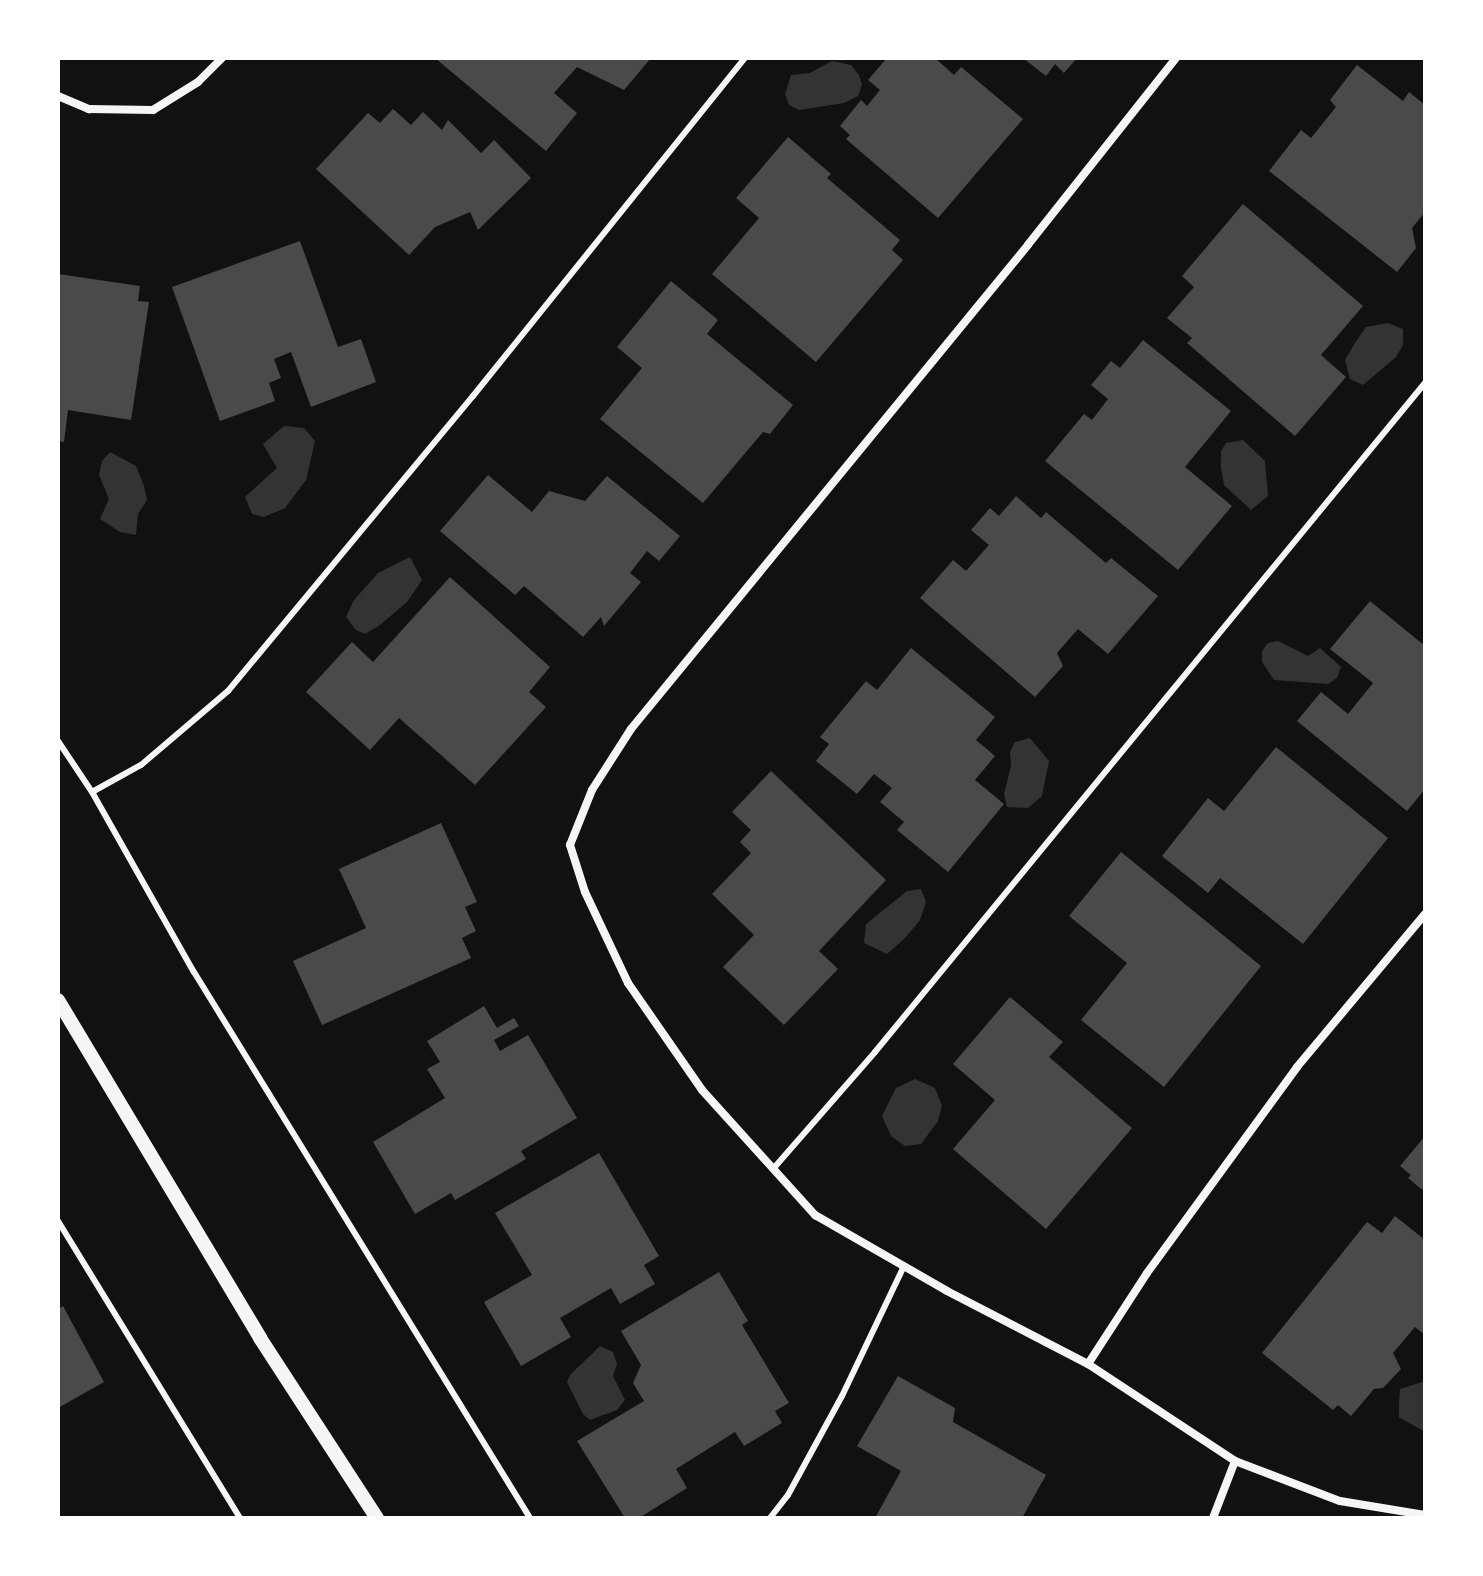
<!DOCTYPE html>
<style>
body{margin:0}
#map{position:relative;width:1483px;height:1576px;overflow:hidden;background:#111;font-family:"DM Sans",sans-serif}
div>[style]{position:absolute}
[style*='--x']{left:calc(var(--x)*1px);top:calc(var(--y)*1px);width:calc(var(--w)*1px);rotate:calc(var(--a)*1deg)}
.water>*{inset:0;background:#333}
.building>*{inset:0;background:#4a4a4a}
.service>*{height:6px;margin:-3px;padding:0 3px;transform-origin:3px;border-radius:3px;background:#f5f5f5}
.minor>*{height:8px;margin:-4px;padding:0 4px;transform-origin:4px;border-radius:4px;background:#f5f5f5}
.tertiary>*{height:14px;margin:-7px;padding:0 7px;transform-origin:7px;border-radius:7px;background:#f5f5f5}
span{translate:-50% -50%;white-space:nowrap;text-align:center;line-height:1.15;-webkit-text-stroke:6px #fff;paint-order:stroke}
.frame{position:absolute;inset:0;border:60px solid #fff;pointer-events:none}
</style>
<div id="map">
<div class="water">
<i style="clip-path:polygon(832px 61px,851px 65px,859px 75px,862px 85px,858px 96px,844px 103px,799px 110px,789px 105px,785px 94px,791px 75px,810px 73px)"></i>
<i style="clip-path:polygon(1388px 323px,1403px 329px,1403px 345px,1396px 357px,1363px 385px,1350px 379px,1345px 360px,1355px 343px,1366px 327px)"></i>
<i style="clip-path:polygon(284px 426px,304px 428px,315px 441px,306px 480px,285px 508px,264px 517px,252px 514px,245px 497px,277px 468px,263px 444px)"></i>
<i style="clip-path:polygon(1243px 440px,1265px 461px,1268px 496px,1251px 510px,1224px 485px,1221px 468px,1221px 451px,1226px 443px)"></i>
<i style="clip-path:polygon(110px 452px,136px 466px,144px 486px,147px 500px,138px 514px,136px 535px,120px 532px,100px 519px,109px 499px,99px 475px,102px 461px)"></i>
<i style="clip-path:polygon(410px 557px,422px 580px,407px 602px,380px 625px,365px 634px,356px 630px,346px 617px,354px 600px,378px 573px)"></i>
<i style="clip-path:polygon(1278px 641px,1308px 656px,1320px 648px,1341px 667px,1337px 678px,1328px 684px,1274px 680px,1262px 662px,1262px 651px,1268px 643px)"></i>
<i style="clip-path:polygon(1030px 738px,1049px 761px,1042px 796px,1028px 808px,1007px 807px,1004px 794px,1011px 766px,1010px 752px,1015px 742px)"></i>
<i style="clip-path:polygon(921px 889px,926px 902px,920px 920px,905px 938px,887px 954px,864px 943px,866px 924px,907px 891px)"></i>
<i style="clip-path:polygon(915px 1079px,935px 1088px,942px 1106px,938px 1121px,921px 1144px,905px 1146px,891px 1136px,882px 1116px,896px 1088px)"></i>
<i style="clip-path:polygon(600px 1346px,613px 1352px,617px 1364px,613px 1376px,625px 1400px,617px 1410px,590px 1420px,583px 1414px,567px 1382px,570px 1375px)"></i>
<i style="clip-path:polygon(1425px 1381px,1425px 1432px,1399px 1417px,1399px 1404px,1400px 1389px)"></i>
</div>
<div class="building">
<i style="clip-path:polygon(435px 58px,651px 58px,624px 90px,577px 67px,554px 93px,577px 113px,546px 151px)"></i>
<i style="clip-path:polygon(887px 58px,935px 58px,954px 75px,961px 67px,1023px 119px,938px 218px,846px 139px,850px 135px,840px 126px,861px 100px,867px 106px,880px 90px,868px 80px)"></i>
<i style="clip-path:polygon(1023px 58px,1077px 58px,1064px 73px,1055px 64px,1046px 76px)"></i>
<i style="clip-path:polygon(1357px 65px,1403px 101px,1409px 92px,1425px 105px,1425px 212px,1412px 228px,1416px 248px,1397px 272px,1269px 171px,1301px 130px,1311px 138px,1336px 107px,1330px 100px)"></i>
<i style="clip-path:polygon(393px 109px,411px 125px,423px 112px,442px 130px,448px 120px,481px 153px,494px 140px,531px 178px,478px 230px,470px 212px,435px 227px,409px 255px,316px 169px,368px 113px,380px 123px)"></i>
<i style="clip-path:polygon(788px 137px,831px 174px,827px 178px,900px 240px,892px 250px,903px 260px,816px 362px,712px 274px,759px 218px,736px 198px)"></i>
<i style="clip-path:polygon(1243px 204px,1363px 306px,1321px 355px,1346px 377px,1295px 436px,1187px 343px,1192px 338px,1167px 318px,1194px 287px,1182px 276px)"></i>
<i style="clip-path:polygon(300px 241px,338px 347px,361px 339px,376px 382px,311px 407px,291px 352px,274px 359px,281px 378px,269px 383px,275px 401px,220px 421px,172px 287px)"></i>
<i style="clip-path:polygon(58px 274px,140px 286px,138px 301px,149px 302px,131px 420px,68px 410px,64px 442px,58px 441px)"></i>
<i style="clip-path:polygon(671px 281px,718px 320px,707px 334px,793px 405px,770px 434px,763px 432px,703px 503px,600px 419px,642px 368px,617px 347px)"></i>
<i style="clip-path:polygon(1143px 340px,1231px 411px,1185px 467px,1232px 506px,1178px 570px,1045px 461px,1084px 414px,1092px 420px,1108px 399px,1091px 385px,1111px 361px,1120px 368px)"></i>
<i style="clip-path:polygon(488px 475px,532px 512px,549px 491px,585px 501px,607px 476px,680px 536px,659px 561px,647px 551px,630px 573px,641px 582px,604px 626px,601px 617px,583px 637px,524px 586px,515px 595px,440px 531px)"></i>
<i style="clip-path:polygon(1016px 496px,1041px 518px,1046px 512px,1106px 563px,1111px 558px,1158px 596px,1108px 654px,1078px 629px,1057px 653px,1063px 666px,1035px 697px,920px 598px,953px 560px,966px 571px,989px 545px,971px 530px,990px 508px,999px 516px)"></i>
<i style="clip-path:polygon(450px 577px,550px 667px,529px 692px,546px 707px,475px 785px,399px 718px,370px 750px,306px 692px,352px 642px,373px 662px)"></i>
<i style="clip-path:polygon(1370px 601px,1425px 646px,1425px 789px,1407px 811px,1297px 721px,1321px 692px,1348px 714px,1373px 683px,1330px 649px)"></i>
<i style="clip-path:polygon(911px 648px,995px 717px,976px 740px,995px 756px,975px 780px,1004px 804px,948px 872px,897px 830px,904px 822px,880px 802px,892px 788px,874px 774px,857px 794px,816px 761px,829px 744px,820px 737px,866px 681px,877px 690px)"></i>
<i style="clip-path:polygon(1276px 747px,1388px 838px,1303px 944px,1220px 878px,1208px 893px,1162px 856px,1208px 798px,1224px 811px)"></i>
<i style="clip-path:polygon(771px 771px,886px 880px,819px 951px,838px 969px,784px 1025px,723px 967px,754px 935px,712px 894px,751px 853px,740px 842px,751px 830px,732px 812px)"></i>
<i style="clip-path:polygon(441px 823px,477px 902px,465px 907px,476px 931px,462px 938px,471px 958px,322px 1025px,293px 961px,366px 928px,339px 869px)"></i>
<i style="clip-path:polygon(1121px 852px,1261px 966px,1164px 1087px,1081px 1020px,1127px 963px,1069px 916px)"></i>
<i style="clip-path:polygon(1010px 997px,1063px 1042px,1049px 1057px,1132px 1128px,1046px 1229px,953px 1149px,995px 1100px,953px 1064px)"></i>
<i style="clip-path:polygon(484px 1006px,497px 1028px,514px 1018px,519px 1026px,494px 1040px,500px 1051px,528px 1035px,577px 1118px,521px 1151px,526px 1159px,455px 1200px,451px 1193px,415px 1214px,373px 1142px,445px 1098px,427px 1069px,440px 1062px,427px 1041px)"></i>
<i style="clip-path:polygon(1425px 1136px,1425px 1192px,1408px 1178px,1411px 1175px,1400px 1166px)"></i>
<i style="clip-path:polygon(599px 1153px,659px 1256px,644px 1265px,655px 1284px,620px 1304px,611px 1288px,560px 1318px,571px 1337px,521px 1366px,484px 1302px,532px 1275px,495px 1213px)"></i>
<i style="clip-path:polygon(1395px 1216px,1425px 1240px,1425px 1335px,1415px 1327px,1393px 1353px,1401px 1369px,1383px 1388px,1374px 1389px,1351px 1416px,1338px 1405px,1333px 1410px,1262px 1353px,1367px 1222px,1382px 1233px)"></i>
<i style="clip-path:polygon(719px 1272px,748px 1321px,742px 1325px,789px 1403px,775px 1411px,782px 1423px,744px 1446px,735px 1432px,676px 1469px,687px 1488px,639px 1518px,625px 1518px,577px 1441px,644px 1401px,633px 1383px,641px 1365px,621px 1331px)"></i>
<i style="clip-path:polygon(63px 1306px,104px 1382px,58px 1408px,58px 1309px)"></i>
<i style="clip-path:polygon(898px 1376px,955px 1408px,953px 1422px,1046px 1475px,1022px 1518px,875px 1518px,901px 1471px,857px 1446px)"></i>
</div>
<div class="service">
<i style="--x:58;--y:741;--w:61;--a:56.3"></i>
<i style="--x:92;--y:792;--w:207;--a:60.5"></i>
<i style="--x:194;--y:972;--w:641;--a:58.39"></i>
<i style="--x:92;--y:792;--w:56;--a:-28.9"></i>
<i style="--x:141;--y:765;--w:114;--a:-40.4"></i>
<i style="--x:228;--y:691;--w:383;--a:-50.3"></i>
<i style="--x:473;--y:396;--w:434;--a:-51.2"></i>
<i style="--x:773;--y:1169;--w:155;--a:-48.9"></i>
<i style="--x:875;--y:1052;--w:866;--a:-50.58"></i>
<i style="--x:58;--y:1221;--w:348;--a:58.5"></i>
<i style="--x:770;--y:1518;--w:29;--a:-52"></i>
<i style="--x:788;--y:1495;--w:113;--a:-61.4"></i>
<i style="--x:842;--y:1396;--w:144;--a:-64.5"></i>
</div>
<div class="minor">
<i style="--x:1176;--y:58;--w:238;--a:128.4"></i>
<i style="--x:1028;--y:245;--w:626;--a:129.36"></i>
<i style="--x:631;--y:729;--w:72;--a:122.6"></i>
<i style="--x:592;--y:790;--w:59;--a:111.8"></i>
<i style="--x:570;--y:845;--w:49;--a:72.3"></i>
<i style="--x:585;--y:892;--w:101;--a:64.7"></i>
<i style="--x:628;--y:983;--w:130;--a:55.3"></i>
<i style="--x:702;--y:1090;--w:169;--a:47.9"></i>
<i style="--x:815;--y:1215;--w:152;--a:29.9"></i>
<i style="--x:947;--y:1291;--w:159;--a:27.4"></i>
<i style="--x:1088;--y:1364;--w:176;--a:33.4"></i>
<i style="--x:1235;--y:1461;--w:112;--a:20.9"></i>
<i style="--x:1340;--y:1501;--w:86;--a:9.4"></i>
<i style="--x:58;--y:96;--w:34;--a:23"></i>
<i style="--x:89;--y:109;--w:64;--a:0.9"></i>
<i style="--x:153;--y:110;--w:53;--a:-31.9"></i>
<i style="--x:198;--y:82;--w:34;--a:-45"></i>
<i style="--x:1088;--y:1364;--w:108;--a:-57"></i>
<i style="--x:1147;--y:1273;--w:255;--a:-53.9"></i>
<i style="--x:1297;--y:1067;--w:199;--a:-50.1"></i>
<i style="--x:1213;--y:1518;--w:61;--a:-68.9"></i>
</div>
<div class="tertiary">
<i style="--x:58;--y:1000;--w:394;--a:59.1"></i>
<i style="--x:260;--y:1338;--w:215;--a:57"></i>
</div>
<div class="frame"></div>
</div>
